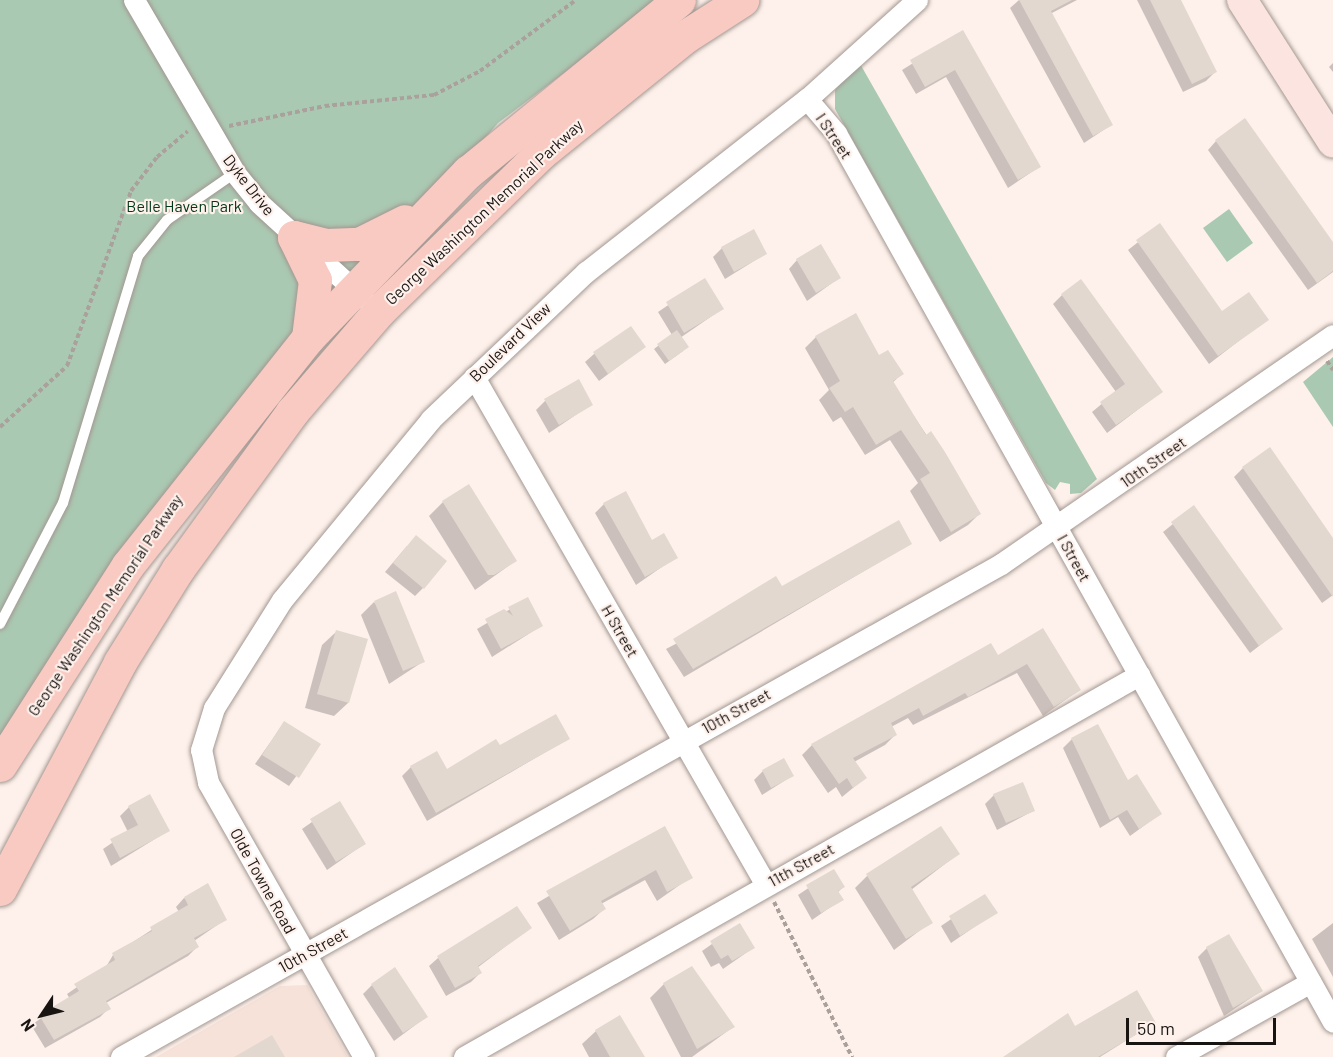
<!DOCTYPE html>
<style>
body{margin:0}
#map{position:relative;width:1333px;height:1057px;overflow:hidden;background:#fef1eb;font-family:Barlow,sans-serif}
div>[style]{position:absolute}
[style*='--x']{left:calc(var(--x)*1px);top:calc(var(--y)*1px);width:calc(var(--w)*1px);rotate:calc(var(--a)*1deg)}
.built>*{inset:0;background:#f7e2d9}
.green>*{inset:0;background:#aac9b2}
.shadow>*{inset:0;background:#0003}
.building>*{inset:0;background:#e2d8d0}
.path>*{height:4px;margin-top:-2px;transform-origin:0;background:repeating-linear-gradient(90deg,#aaa09c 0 4.5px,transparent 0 7.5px)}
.roads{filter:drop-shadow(0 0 2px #a29791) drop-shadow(0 0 2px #a29791)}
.lane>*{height:10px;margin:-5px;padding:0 5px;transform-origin:5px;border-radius:5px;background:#fff}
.street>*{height:21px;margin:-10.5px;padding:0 10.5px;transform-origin:10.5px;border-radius:10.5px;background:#fff}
.secondary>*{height:30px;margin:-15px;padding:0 15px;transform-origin:15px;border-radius:15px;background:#fce5e0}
.primary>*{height:33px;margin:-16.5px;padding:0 16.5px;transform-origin:16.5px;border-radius:16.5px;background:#f9cac2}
span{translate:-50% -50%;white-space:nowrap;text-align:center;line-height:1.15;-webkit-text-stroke:4.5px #fef1eb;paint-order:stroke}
.street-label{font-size:16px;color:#181412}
.park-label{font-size:16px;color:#003718}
.north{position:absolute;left:12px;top:985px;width:60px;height:60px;-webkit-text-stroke:4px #fef1eb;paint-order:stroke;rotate:235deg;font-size:16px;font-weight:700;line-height:24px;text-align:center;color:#181412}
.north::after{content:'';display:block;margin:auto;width:21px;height:27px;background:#181412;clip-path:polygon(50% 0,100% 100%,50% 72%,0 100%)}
.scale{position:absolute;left:1126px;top:1018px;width:150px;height:27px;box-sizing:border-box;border:3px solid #181412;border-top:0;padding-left:8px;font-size:18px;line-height:21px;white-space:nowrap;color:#181412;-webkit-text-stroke:4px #fef1eb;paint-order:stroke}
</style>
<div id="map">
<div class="built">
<i style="clip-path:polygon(307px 985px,348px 1057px,156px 1057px,280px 986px)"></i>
</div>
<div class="green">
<i style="clip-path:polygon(0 0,660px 0,498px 123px,354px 289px,128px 565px,0 770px)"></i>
<i style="clip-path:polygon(859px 62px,1097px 479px,1081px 493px,1070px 494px,1070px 484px,1060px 482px,1055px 490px,1046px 483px,835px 109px,835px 90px)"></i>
<i style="clip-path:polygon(1229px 209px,1253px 243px,1227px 262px,1203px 228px)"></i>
<i style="clip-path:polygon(1333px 357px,1333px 427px,1303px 382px)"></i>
</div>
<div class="shadow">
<i style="clip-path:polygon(1019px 0,1077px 0,1050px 14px,1111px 125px,1084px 143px,1010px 8px)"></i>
<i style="clip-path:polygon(1137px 0,1179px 0,1215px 72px,1206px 81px,1183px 92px)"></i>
<i style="clip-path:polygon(963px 32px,1039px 167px,1008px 188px,946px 77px,916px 94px,902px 70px)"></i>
<i style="clip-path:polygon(1333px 63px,1333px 72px,1329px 67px)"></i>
<i style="clip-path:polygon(1216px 141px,1333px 244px,1333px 272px,1308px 290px,1208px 150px)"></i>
<i style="clip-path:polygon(1160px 225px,1222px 313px,1267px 319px,1209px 364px,1128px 250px)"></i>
<i style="clip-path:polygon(722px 248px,765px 254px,725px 279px,713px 257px)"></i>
<i style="clip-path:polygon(797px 260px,839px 278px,807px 301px,789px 269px)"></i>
<i style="clip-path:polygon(705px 280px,722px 309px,680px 338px,683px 351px,665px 364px,654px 349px,672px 335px,658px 312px)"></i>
<i style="clip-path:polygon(1062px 295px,1161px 392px,1107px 433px,1092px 412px,1116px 392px,1053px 304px)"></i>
<i style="clip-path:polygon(816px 337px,879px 357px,902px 374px,892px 383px,979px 514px,968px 525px,940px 542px,910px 491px,918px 483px,890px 440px,865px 455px,841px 417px,833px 422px,819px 400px,829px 390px,805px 348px)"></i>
<i style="clip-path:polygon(644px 347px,599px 381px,585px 362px,594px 354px)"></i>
<i style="clip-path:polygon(545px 401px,592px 404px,549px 433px,536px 410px)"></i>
<i style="clip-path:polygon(1243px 468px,1333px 541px,1333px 595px,1322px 603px,1234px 477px)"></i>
<i style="clip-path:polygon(443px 502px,515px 561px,475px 590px,429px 516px)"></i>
<i style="clip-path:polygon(604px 504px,652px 542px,676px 557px,636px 585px,595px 513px)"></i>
<i style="clip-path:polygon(1194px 507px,1281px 629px,1250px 653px,1163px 532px)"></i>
<i style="clip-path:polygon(910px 544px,684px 677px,666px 649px,781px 588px)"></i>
<i style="clip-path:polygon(407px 546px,423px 588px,415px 596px,385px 572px)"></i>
<i style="clip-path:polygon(527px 599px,541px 626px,492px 657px,477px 629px)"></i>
<i style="clip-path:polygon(374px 602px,424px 661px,389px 684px,361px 615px)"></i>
<i style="clip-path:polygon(1042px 630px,1079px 690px,1043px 716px,1017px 673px,913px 725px,908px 718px,891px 727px,895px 735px,885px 745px,854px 762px,865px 778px,842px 797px,836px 787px,828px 793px,802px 755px,812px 745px,998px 658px)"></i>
<i style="clip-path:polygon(336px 632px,348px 703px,334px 716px,305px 708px,322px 645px)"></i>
<i style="clip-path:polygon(284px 723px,319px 745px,289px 786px,255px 764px)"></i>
<i style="clip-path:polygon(568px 739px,427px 821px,402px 776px,411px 767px,447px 771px,499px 747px)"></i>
<i style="clip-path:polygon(1072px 739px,1127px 782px,1160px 814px,1130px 836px,1118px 817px,1100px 828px,1063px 748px)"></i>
<i style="clip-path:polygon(763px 771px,792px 776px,762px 795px,754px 780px)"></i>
<i style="clip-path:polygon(994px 795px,1033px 811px,997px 830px,985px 804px)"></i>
<i style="clip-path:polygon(339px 803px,364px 844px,327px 870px,302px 829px)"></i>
<i style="clip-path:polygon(129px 807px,168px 831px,111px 866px,103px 849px,128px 832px,120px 816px)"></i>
<i style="clip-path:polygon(664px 828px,691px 877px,657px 901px,645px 880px,601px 904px,604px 909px,593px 919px,559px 940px,537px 903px)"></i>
<i style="clip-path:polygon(958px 854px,911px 890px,931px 922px,894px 950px,855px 888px,867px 876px)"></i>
<i style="clip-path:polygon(834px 871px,843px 887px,838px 892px,842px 899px,812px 920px,798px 895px)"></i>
<i style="clip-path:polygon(985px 896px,996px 912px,951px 943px,941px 926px)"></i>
<i style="clip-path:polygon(184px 898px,226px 919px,194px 941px,197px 947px,188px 956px,106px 1003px,109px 1008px,100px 1017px,45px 1048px,31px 1025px,70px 999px,67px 994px,106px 967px,113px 955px,179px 912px,176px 907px)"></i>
<i style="clip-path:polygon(1333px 923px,1333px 977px,1312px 939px)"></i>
<i style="clip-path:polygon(739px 925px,753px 948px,723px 969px,719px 963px,711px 967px,702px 951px)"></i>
<i style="clip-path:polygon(530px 928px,477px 968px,480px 973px,471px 982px,446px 996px,429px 966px,438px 958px)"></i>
<i style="clip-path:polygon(1207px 948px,1261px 991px,1224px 1016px,1198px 957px)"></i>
<i style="clip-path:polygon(664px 984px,733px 1027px,692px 1057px,681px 1057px,650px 998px)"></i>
<i style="clip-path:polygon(372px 985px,426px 1017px,394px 1041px,363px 994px)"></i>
<i style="clip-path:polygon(1154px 1023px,1100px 1057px,1004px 1057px,1074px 1028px)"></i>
<i style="clip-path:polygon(596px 1031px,643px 1057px,589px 1057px,582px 1044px)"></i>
</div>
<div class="building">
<i style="clip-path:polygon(1019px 0,1072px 0,1051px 11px,1113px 125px,1093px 136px)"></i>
<i style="clip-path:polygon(1150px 0,1181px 0,1217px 72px,1192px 84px)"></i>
<i style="clip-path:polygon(963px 30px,1041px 167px,1018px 180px,955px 70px,925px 87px,910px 60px)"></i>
<i style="clip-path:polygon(1245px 118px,1333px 242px,1333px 271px,1317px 283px,1215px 140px)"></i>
<i style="clip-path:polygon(1160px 223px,1222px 311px,1249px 292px,1269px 320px,1218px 356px,1136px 240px)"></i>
<i style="clip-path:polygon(754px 229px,767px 254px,734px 272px,721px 247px)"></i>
<i style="clip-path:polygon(821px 244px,841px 278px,816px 293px,796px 259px)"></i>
<i style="clip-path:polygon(705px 278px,724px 309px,684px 333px,666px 302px)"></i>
<i style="clip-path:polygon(1081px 279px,1163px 392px,1116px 425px,1100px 402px,1125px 384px,1061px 294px)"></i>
<i style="clip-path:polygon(856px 313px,879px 355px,888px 350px,904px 374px,893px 381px,926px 435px,931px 431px,945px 452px,981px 514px,951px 532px,920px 479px,930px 473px,901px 430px,876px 445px,853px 407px,845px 412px,829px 388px,840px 381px,815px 336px)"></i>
<i style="clip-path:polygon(631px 326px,646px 347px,608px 374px,593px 352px)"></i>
<i style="clip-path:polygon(677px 330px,689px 347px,669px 361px,657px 344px)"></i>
<i style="clip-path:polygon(579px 379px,593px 405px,559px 425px,544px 399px)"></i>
<i style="clip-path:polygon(1270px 447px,1333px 538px,1333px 597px,1242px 467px)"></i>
<i style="clip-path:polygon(469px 484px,517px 561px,494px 575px,488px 575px,442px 501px)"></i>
<i style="clip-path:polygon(626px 491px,652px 540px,664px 533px,678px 558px,645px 577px,603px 503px)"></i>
<i style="clip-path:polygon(1194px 505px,1283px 629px,1259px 646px,1171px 522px)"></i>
<i style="clip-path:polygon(899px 520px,912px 544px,693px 669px,673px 639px,776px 576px,782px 586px)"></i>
<i style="clip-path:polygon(416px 535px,447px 561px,424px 589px,393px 563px)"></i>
<i style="clip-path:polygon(396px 591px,425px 662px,403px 671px,374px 601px)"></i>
<i style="clip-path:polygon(528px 597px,543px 626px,501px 649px,485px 619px,504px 609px,513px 616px,508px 607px)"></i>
<i style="clip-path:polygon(1043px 628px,1081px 690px,1054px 707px,1027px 664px,968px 697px,965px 693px,923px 716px,919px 708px,891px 723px,897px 735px,853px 758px,867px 778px,853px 788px,847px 778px,839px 784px,811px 744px,991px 643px,998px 655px)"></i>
<i style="clip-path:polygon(336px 630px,368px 639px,349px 703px,317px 694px)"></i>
<i style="clip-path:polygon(556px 714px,570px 739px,436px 813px,410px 766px,437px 751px,447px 769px,496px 739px,500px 745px)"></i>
<i style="clip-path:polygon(284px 721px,321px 744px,299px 778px,262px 755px)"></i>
<i style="clip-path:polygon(1098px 724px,1128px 780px,1137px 774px,1162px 814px,1139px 829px,1127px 810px,1110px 820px,1071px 738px)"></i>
<i style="clip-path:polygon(784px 758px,794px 776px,771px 788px,762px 770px)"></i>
<i style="clip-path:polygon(1023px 782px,1035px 811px,1006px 823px,993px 794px)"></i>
<i style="clip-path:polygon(150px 794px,170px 831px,120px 858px,110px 839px,138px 825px,128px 806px)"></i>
<i style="clip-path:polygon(340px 801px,366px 844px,336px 862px,310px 819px)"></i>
<i style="clip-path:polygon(665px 826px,693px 878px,667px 892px,656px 870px,601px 901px,606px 909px,570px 931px,546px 891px)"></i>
<i style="clip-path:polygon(941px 826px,960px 854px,911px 887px,933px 923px,906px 939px,866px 874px)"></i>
<i style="clip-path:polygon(834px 869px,845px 887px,838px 891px,844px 900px,821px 913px,806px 885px)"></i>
<i style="clip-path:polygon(208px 883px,227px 920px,194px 938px,199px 947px,106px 1001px,111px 1009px,54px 1040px,39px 1015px,79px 991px,74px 984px,115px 960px,112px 953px,152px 931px,150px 927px,188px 905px,184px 897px)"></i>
<i style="clip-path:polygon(985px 894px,998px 913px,960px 936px,949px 916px)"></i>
<i style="clip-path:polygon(517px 906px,532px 928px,478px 966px,482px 973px,455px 988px,437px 956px)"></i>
<i style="clip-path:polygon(740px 923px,755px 948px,732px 961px,728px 955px,721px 959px,710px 941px)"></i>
<i style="clip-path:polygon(1229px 934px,1263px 991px,1233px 1008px,1206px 947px)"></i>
<i style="clip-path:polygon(692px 966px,735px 1027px,697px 1049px,663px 983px)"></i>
<i style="clip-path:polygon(395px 967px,428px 1017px,403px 1033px,371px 984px)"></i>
<i style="clip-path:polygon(1137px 990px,1156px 1023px,1098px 1057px,1003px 1057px,1068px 1013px,1075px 1026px)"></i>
<i style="clip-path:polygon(620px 1015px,645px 1057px,610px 1057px,595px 1030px)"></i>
<i style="clip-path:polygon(272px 1035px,285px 1057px,234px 1057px)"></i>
</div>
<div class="path">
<i style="--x:229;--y:126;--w:98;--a:-11.8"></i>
<i style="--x:325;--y:106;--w:110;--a:-5.8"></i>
<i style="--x:434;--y:95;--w:52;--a:-27.6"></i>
<i style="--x:480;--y:71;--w:119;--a:-36.5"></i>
<i style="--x:1327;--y:361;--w:11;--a:56"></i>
<i style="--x:0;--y:427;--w:91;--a:-42.3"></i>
<i style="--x:67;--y:366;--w:186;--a:-69.9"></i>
<i style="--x:131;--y:191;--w:43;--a:-52.6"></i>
<i style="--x:157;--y:157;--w:40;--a:-40"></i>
<i style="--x:774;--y:902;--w:174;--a:63.3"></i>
</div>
<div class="roads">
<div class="lane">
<i style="--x:0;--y:624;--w:136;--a:-62.5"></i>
<i style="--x:63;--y:503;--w:258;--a:-73.1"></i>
<i style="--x:138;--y:256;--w:46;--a:-51.1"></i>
<i style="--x:167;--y:220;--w:83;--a:-34.7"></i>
</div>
<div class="street">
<i style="--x:134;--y:0;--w:200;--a:59.7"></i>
<i style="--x:235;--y:173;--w:38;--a:51"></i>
<i style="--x:259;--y:203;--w:141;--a:42.4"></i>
<i style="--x:807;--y:99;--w:45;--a:49.5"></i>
<i style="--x:836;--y:133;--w:1018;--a:60.79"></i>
<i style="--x:474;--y:377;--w:586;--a:60.11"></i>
<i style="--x:121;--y:1057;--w:1009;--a:-29.26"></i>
<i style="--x:1001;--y:564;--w:403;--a:-34.6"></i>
<i style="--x:364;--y:1057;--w:316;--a:-119.6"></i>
<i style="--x:208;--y:782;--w:33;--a:-102"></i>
<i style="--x:201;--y:750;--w:44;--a:-72.8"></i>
<i style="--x:214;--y:708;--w:128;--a:-57.8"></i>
<i style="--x:282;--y:600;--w:234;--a:-50.5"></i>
<i style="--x:431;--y:419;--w:214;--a:-43.5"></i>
<i style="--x:586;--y:272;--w:281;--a:-38.1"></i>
<i style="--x:807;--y:99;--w:148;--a:-42"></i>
<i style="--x:464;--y:1057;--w:776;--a:-29.51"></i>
<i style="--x:1176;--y:1057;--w:154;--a:-29.1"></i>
</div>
<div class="secondary">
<i style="--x:1242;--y:0;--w:169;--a:57.5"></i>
</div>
<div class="primary">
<i style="--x:294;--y:237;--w:33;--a:14"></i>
<i style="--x:326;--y:245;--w:33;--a:-2"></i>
<i style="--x:359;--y:244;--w:51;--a:-26.6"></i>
<i style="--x:294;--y:237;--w:48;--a:64"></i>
<i style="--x:315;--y:280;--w:58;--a:96.9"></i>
<i style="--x:0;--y:765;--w:237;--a:-57.4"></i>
<i style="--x:128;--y:565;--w:290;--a:-51.6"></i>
<i style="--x:308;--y:338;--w:231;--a:-46.1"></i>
<i style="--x:468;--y:172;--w:272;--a:-39.2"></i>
<i style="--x:0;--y:889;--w:257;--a:-62.1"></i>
<i style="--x:120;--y:662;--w:110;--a:-58.1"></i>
<i style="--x:178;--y:569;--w:194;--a:-54"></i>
<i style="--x:292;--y:412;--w:132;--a:-49.3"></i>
<i style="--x:378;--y:312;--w:228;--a:-44.3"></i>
<i style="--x:541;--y:153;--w:186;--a:-38.9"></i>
<i style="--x:686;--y:36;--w:67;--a:-32.7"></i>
</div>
</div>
<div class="street-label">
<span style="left:834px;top:136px;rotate:56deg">I Street</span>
<span style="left:249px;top:185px;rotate:52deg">Dyke Drive</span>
<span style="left:484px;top:212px;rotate:-43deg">George Washington Memorial Parkway</span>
<span style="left:510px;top:342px;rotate:-44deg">Boulevard View</span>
<span style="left:1153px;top:462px;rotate:-35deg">10th Street</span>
<span style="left:1074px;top:558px;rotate:61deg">I Street</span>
<span style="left:105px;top:605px;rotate:-56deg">George Washington Memorial Parkway</span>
<span style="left:620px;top:631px;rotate:60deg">H Street</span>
<span style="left:736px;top:711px;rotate:-29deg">10th Street</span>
<span style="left:801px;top:865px;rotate:-29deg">11th Street</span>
<span style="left:263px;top:881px;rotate:61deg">Olde Towne Road</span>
<span style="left:313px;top:950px;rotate:-29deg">10th Street</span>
</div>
<div class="park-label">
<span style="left:184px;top:206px">Belle Haven Park</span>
</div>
<div class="north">N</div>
<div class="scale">50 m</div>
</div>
